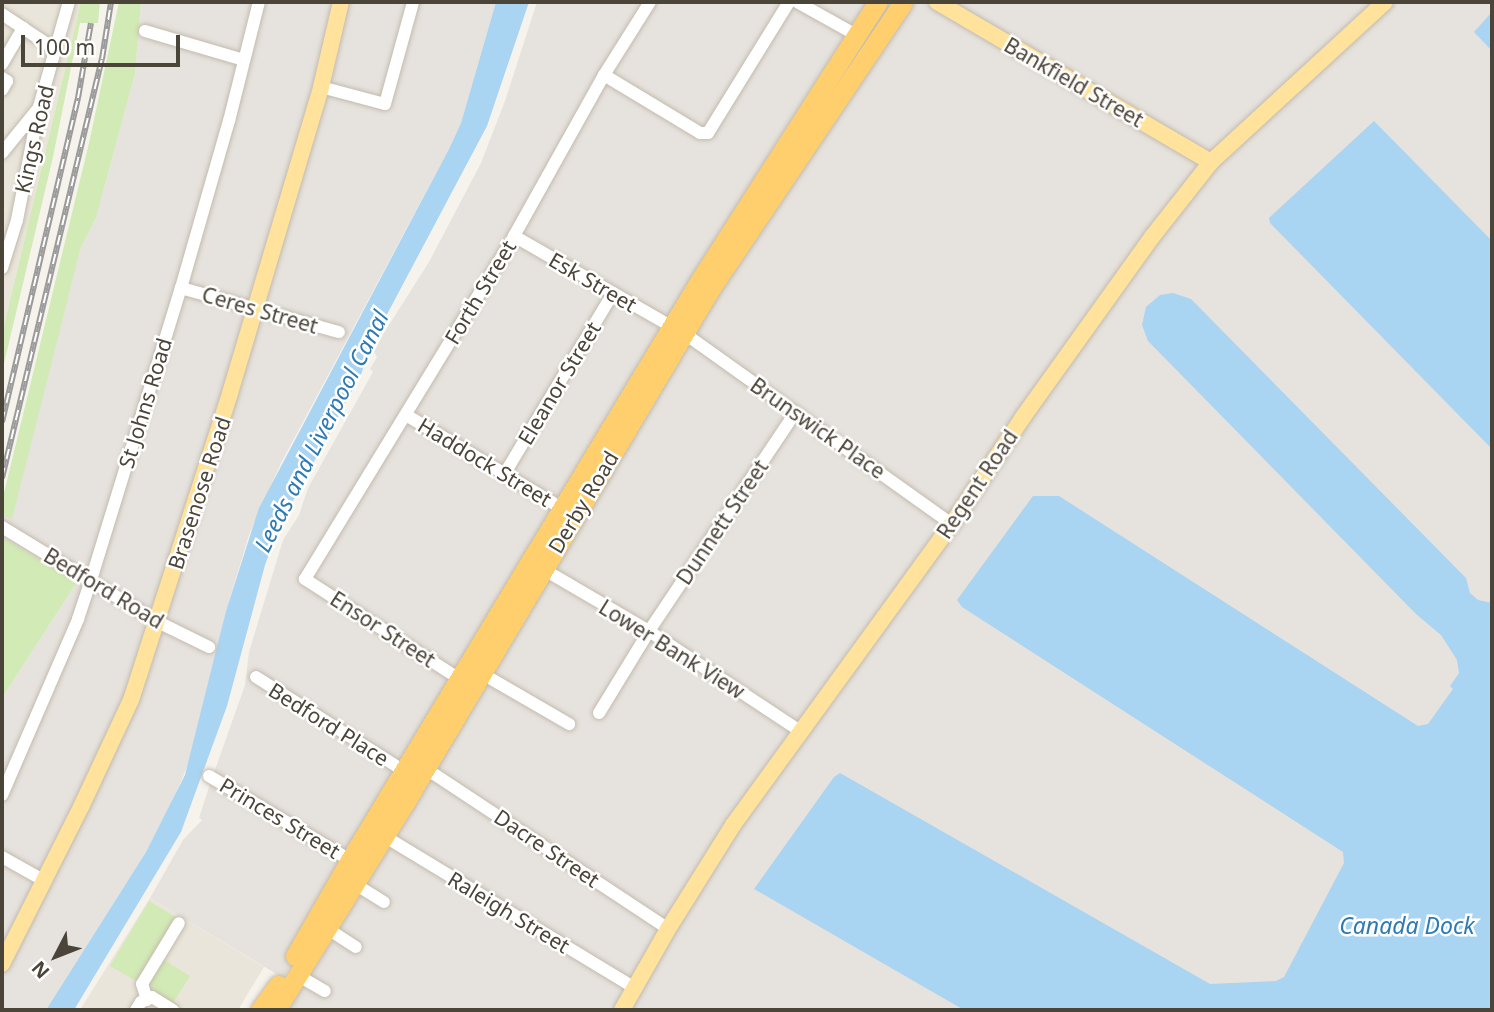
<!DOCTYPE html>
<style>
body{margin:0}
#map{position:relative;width:1494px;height:1012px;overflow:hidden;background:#f6f3ec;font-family:"Noto Sans",sans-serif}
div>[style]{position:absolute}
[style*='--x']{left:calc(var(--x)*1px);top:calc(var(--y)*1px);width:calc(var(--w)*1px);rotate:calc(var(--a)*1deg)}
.residential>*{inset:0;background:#eae5da}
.industrial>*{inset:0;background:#e6e2dd}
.green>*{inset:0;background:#d2eab5}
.water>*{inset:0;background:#a9d4f2}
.roads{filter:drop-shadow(0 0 2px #c2bbae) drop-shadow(0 0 2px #c2bbae)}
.minor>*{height:12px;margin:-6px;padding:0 6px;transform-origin:6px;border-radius:6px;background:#fff}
.major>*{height:16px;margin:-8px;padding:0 8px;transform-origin:8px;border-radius:8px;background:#ffe39c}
.highway>*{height:19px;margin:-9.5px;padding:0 9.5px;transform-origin:9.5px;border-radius:9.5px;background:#ffcf6e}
.rail>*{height:6px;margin-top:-3px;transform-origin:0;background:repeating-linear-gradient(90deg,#fff 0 10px,#9a9a9a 0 20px);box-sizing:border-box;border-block:2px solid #9a9a9a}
span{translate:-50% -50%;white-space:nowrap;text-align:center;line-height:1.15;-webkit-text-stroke:5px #fff;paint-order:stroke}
.street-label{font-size:21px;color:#4b4439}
.water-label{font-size:23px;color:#2e7ab2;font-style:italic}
.frame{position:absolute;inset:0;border:4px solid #4b4439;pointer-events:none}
.north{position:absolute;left:21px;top:921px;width:70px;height:70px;-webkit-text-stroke:5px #fff;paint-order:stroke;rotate:228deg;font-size:19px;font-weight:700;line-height:28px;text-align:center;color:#4b4439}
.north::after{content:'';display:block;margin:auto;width:24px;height:32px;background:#4b4439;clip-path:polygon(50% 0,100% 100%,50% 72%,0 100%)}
.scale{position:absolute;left:21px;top:35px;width:159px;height:32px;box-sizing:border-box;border:4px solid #4b4439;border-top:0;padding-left:9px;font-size:21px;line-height:24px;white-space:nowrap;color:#4b4439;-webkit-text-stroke:5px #fff;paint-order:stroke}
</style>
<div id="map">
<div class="residential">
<i style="clip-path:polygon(2px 2px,81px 2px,2px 334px)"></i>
<i style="clip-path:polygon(150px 898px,264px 967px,238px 1010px,80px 1010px)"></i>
</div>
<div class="industrial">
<i style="clip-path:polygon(141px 2px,496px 2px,461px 123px,449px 149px,281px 463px,249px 535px,226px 611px,194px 750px,174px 798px,146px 852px,46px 1010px,2px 1010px,2px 698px,77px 582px,2px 537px,2px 522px,4px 515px,11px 518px,81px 247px,96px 218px,135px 74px)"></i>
<i style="clip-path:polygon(537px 2px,878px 2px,350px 860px,283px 978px,150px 898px,183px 840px,202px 820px,199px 818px,210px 784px,245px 685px,249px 652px,283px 540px,299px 515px,308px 488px,373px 372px,370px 369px,377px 357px,373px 350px,429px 262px,481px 163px,505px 101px)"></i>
<i style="clip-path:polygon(903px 2px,1492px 2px,1492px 1010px,276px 1010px,543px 569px)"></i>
</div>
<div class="green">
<i style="clip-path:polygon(81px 2px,100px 2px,98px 23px,80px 23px,53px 157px,2px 372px,2px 334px)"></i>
<i style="clip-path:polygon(119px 2px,141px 2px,135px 74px,96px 218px,81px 247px,12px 519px,2px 515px,2px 501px,89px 143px)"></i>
<i style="clip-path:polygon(2px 537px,77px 582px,2px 698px)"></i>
<i style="clip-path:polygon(149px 901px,177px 918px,138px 982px,110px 966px)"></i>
<i style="clip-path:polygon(161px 958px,190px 976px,173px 1003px,144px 985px)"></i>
</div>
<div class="water">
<i style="clip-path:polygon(496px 2px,529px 2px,487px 126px,367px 352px,362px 372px,279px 527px,265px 565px,227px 706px,181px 832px,74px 1010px,46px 1010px,146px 852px,185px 775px,226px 611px,259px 508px,449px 149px,461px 123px)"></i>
<i style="clip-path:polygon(1492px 12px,1492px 51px,1474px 32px)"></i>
<i style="clip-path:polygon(1374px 121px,1492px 241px,1492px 449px,1270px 223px,1269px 218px)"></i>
<i style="clip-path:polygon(1173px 293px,1191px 299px,1459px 571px,1466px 578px,1470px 593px,1478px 600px,1492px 603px,1492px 1010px,964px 1010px,754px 889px,834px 777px,840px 773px,1210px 984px,1276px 981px,1284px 977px,1344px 863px,1343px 852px,962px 607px,957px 600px,1033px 496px,1059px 496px,1418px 726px,1428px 724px,1453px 689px,1450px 686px,1459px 673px,1457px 660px,1441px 635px,1416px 614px,1148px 341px,1142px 325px,1146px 307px,1160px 295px)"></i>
</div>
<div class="roads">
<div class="minor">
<i style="--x:797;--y:2;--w:70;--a:29.1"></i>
<i style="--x:2;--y:14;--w:65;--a:33.7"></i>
<i style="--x:145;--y:31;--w:103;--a:16.3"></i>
<i style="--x:2;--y:64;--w:42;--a:-59.7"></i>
<i style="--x:604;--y:75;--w:112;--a:31.1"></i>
<i style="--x:700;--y:133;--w:8;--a:0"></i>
<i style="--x:708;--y:133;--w:154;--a:-58.3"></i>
<i style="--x:2;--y:78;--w:6;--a:31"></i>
<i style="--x:7;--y:81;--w:10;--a:119"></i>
<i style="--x:321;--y:87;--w:66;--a:14.9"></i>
<i style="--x:385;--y:104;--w:106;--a:-74.6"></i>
<i style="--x:2;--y:153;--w:55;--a:-50.9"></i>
<i style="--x:514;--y:236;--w:182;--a:29.9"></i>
<i style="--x:2;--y:268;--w:50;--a:-72.6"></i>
<i style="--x:17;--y:220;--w:115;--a:-79"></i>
<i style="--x:39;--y:107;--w:109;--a:-74.1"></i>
<i style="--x:181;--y:288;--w:164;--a:15.6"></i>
<i style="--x:684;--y:333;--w:329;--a:35.5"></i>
<i style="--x:406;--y:415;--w:183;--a:30.9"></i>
<i style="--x:505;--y:473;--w:210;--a:-59"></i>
<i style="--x:2;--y:527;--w:183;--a:31.3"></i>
<i style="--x:158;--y:622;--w:57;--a:26.1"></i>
<i style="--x:543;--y:569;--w:123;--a:30.3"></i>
<i style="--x:649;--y:631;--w:181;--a:33.5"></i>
<i style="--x:481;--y:673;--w:102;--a:30.1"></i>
<i style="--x:256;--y:677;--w:175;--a:32.4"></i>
<i style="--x:461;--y:680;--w:186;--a:-147.1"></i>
<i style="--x:305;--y:579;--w:402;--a:-58.6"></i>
<i style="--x:514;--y:236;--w:184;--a:-60.8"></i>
<i style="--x:604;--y:75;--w:86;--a:-57.8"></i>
<i style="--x:599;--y:713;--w:96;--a:-58.6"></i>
<i style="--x:649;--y:631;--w:262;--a:-56.2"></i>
<i style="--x:425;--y:768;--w:291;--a:33.5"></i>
<i style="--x:209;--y:776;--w:164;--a:30.8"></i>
<i style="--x:2;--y:795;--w:192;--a:-66.6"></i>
<i style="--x:78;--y:619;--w:41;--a:-71.6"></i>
<i style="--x:91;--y:580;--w:306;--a:-72.9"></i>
<i style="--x:181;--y:288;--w:174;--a:-74"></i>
<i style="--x:229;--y:121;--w:123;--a:-75.9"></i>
<i style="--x:384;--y:836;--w:293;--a:31.2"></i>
<i style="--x:2;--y:857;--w:49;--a:29.2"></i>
<i style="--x:355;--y:884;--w:34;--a:32"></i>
<i style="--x:328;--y:929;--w:33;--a:33"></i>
<i style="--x:297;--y:975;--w:32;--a:30"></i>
<i style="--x:147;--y:1000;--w:17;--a:-107"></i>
<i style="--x:142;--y:984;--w:71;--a:-58.8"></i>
<i style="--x:136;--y:1010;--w:9;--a:-58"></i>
<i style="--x:141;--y:1002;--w:12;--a:-24"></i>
<i style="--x:152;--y:997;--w:25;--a:32"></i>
</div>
<div class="major">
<i style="--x:937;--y:2;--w:317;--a:30.3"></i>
<i style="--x:2;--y:964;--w:176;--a:-63.3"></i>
<i style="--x:81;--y:807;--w:118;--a:-65"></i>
<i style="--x:131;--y:700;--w:323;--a:-72.1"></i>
<i style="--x:230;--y:393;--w:319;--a:-73.4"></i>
<i style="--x:321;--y:87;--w:87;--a:-76.8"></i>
<i style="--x:622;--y:1010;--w:93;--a:-60.4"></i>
<i style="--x:668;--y:929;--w:123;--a:-58"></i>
<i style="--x:733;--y:825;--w:372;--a:-54"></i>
<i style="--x:952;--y:524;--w:128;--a:-56.4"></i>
<i style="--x:1023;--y:417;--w:221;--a:-54.4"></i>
<i style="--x:1152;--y:237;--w:95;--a:-51.8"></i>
<i style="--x:1211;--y:162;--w:236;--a:-42.6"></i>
</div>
<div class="highway">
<i style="--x:295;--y:956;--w:111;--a:-60.2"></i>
<i style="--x:350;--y:860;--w:677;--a:-58.89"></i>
<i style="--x:700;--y:280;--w:330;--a:-57.4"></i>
<i style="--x:260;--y:1010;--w:31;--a:-54"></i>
<i style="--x:276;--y:1010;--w:246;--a:-58.1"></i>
<i style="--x:406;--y:801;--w:597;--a:-59.27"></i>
<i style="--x:711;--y:288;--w:344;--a:-56.1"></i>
</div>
</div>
<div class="rail">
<i style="--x:2;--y:422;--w:333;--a:-76.8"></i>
<i style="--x:78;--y:98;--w:76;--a:-80.2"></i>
<i style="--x:2;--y:478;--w:431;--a:-76.6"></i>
<i style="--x:102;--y:59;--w:58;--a:-81"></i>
</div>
<div class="street-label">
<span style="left:1074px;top:82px;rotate:30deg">Bankfield Street</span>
<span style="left:34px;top:139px;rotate:-77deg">Kings Road</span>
<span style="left:593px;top:282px;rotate:30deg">Esk Street</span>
<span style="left:480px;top:292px;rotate:-59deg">Forth Street</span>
<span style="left:260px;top:310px;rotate:16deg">Ceres Street</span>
<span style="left:559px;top:383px;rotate:-59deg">Eleanor Street</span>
<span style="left:145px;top:403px;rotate:-73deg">St Johns Road</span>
<span style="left:818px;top:428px;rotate:35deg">Brunswick Place</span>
<span style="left:485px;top:462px;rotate:31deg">Haddock Street</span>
<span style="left:977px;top:484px;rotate:-56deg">Regent Road</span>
<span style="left:199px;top:493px;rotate:-72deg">Brasenose Road</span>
<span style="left:583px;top:502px;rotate:-59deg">Derby Road</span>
<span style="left:722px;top:522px;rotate:-56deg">Dunnett Street</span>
<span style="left:104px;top:588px;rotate:31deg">Bedford Road</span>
<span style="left:383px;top:629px;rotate:33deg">Ensor Street</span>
<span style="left:672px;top:649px;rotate:32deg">Lower Bank View</span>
<span style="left:329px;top:724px;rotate:32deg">Bedford Place</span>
<span style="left:280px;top:818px;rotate:31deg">Princes Street</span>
<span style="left:547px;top:848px;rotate:34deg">Dacre Street</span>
<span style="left:509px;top:912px;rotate:31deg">Raleigh Street</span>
</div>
<div class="water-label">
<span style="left:321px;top:431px;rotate:-63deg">Leeds and Liverpool Canal</span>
<span style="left:1407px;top:925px">Canada Dock</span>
</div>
<div class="frame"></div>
<div class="north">N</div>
<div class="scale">100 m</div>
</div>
